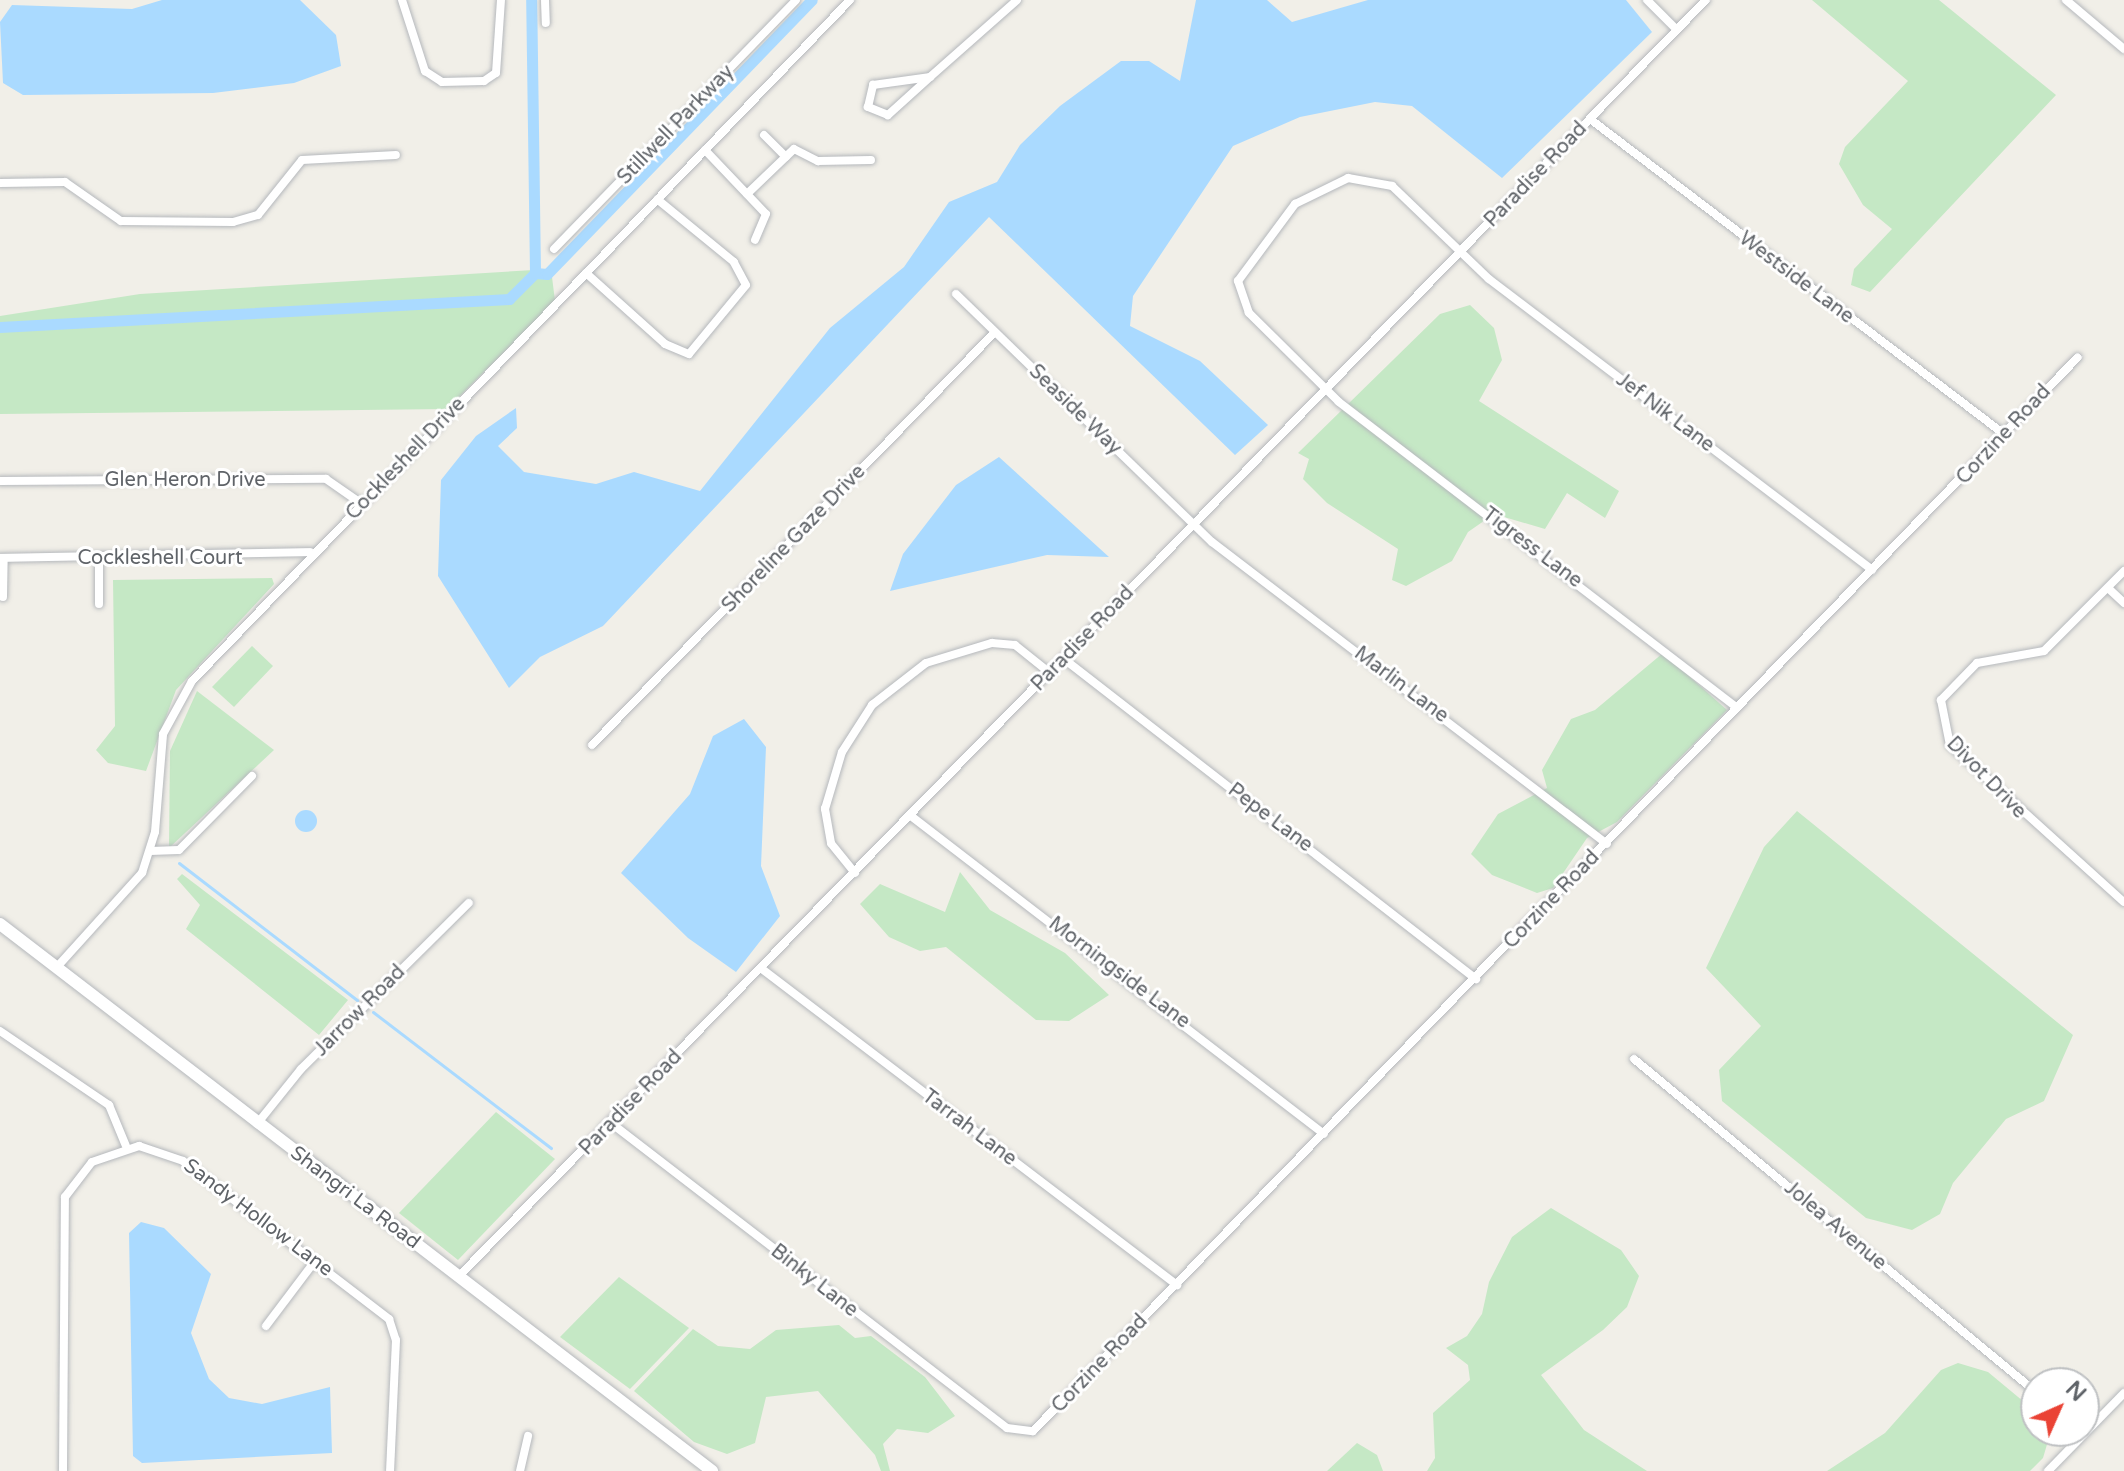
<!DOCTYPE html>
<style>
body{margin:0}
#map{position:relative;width:2124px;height:1471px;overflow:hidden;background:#f1efe8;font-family:"Varela Round",sans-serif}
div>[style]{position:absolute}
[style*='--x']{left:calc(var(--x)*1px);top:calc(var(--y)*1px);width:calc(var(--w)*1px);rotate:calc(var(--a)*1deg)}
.green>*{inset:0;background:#c5e8c5}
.water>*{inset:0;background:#aadaff}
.round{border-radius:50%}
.stream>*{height:3px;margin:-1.5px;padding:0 1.5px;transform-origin:1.5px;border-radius:1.5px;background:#aadaff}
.canal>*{height:11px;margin:-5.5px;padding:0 5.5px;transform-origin:5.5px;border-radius:5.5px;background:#aadaff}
.roads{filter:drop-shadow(0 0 2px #b5b8bc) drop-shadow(0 0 2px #b5b8bc)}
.street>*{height:8px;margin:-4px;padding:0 4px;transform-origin:4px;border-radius:4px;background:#fff}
.secondary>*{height:12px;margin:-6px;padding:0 6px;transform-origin:6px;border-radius:6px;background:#fff}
span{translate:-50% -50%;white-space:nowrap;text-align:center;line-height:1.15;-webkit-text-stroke:6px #fff;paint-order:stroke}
.street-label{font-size:20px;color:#5f6368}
.north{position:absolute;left:2020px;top:1367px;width:80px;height:80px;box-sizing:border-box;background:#fff;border:2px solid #bfc1c3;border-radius:50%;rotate:45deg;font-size:22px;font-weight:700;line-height:32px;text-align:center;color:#5f6368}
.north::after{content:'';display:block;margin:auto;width:28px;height:36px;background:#ea4335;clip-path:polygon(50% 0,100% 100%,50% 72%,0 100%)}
</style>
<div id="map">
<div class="green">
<i style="clip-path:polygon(1812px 0,1939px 0,2056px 95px,1870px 292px,1851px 285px,1854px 269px,1892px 229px,1863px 205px,1839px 164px,1845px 147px,1908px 81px)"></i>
<i style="clip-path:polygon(551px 269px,555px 301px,447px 409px,0 414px,0 316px,140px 294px)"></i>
<i style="clip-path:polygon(1470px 305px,1494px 328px,1502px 360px,1479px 401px,1619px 491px,1605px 518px,1567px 493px,1545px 529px,1494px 514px,1468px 532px,1452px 561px,1406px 586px,1392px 580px,1398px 549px,1327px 503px,1303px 479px,1309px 459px,1298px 453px,1440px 314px)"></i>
<i style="clip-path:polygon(272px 578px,274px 584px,176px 690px,146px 771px,108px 763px,96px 750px,115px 726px,113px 580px)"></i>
<i style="clip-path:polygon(252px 646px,273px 666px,234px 707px,212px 687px)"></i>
<i style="clip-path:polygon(1663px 653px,1727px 710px,1617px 822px,1587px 838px,1553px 888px,1537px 893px,1492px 875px,1471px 854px,1498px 814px,1547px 788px,1542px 770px,1571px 719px,1595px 710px)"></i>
<i style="clip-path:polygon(197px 691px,274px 750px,169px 848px,170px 751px)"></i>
<i style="clip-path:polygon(1797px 811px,2073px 1035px,2044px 1101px,2006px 1119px,1953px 1183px,1940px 1214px,1912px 1230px,1866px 1218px,1722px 1101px,1719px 1070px,1761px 1026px,1706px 968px,1764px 847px)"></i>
<i style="clip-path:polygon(960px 872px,990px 910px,1065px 953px,1109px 995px,1069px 1021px,1036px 1020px,946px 947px,920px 951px,889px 937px,860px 904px,880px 884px,945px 912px)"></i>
<i style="clip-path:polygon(182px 874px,348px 1000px,319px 1035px,186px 929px,200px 905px,177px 879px)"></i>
<i style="clip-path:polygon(496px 1112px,555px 1159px,458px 1260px,399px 1213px)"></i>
<i style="clip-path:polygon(1551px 1208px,1621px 1250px,1639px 1276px,1627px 1307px,1603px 1330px,1541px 1375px,1584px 1430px,1647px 1471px,1427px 1471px,1435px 1458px,1433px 1413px,1470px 1380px,1468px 1365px,1446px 1348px,1467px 1336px,1482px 1314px,1489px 1282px,1512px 1237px)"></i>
<i style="clip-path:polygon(619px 1277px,689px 1328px,630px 1389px,560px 1337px)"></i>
<i style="clip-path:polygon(839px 1325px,855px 1338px,871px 1336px,925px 1377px,955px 1416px,928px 1433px,897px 1429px,883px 1444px,890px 1471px,881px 1471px,875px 1455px,818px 1391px,766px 1397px,755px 1443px,727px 1454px,694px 1442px,634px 1391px,693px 1329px,718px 1346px,750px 1349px,776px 1330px)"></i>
<i style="clip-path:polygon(1958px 1363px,1988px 1372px,2036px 1412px,2036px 1431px,2051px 1431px,2043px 1458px,2030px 1471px,1827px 1471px,1885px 1433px,1941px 1370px)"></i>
<i style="clip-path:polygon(1357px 1443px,1377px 1455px,1383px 1471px,1327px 1471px)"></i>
</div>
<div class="water">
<i style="clip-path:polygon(162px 0,300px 0,336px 35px,341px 66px,294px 83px,213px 93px,23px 95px,3px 83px,0 22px,12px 5px,132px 9px)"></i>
<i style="clip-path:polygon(1196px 0,1267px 0,1292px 22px,1368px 0,1626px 0,1652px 32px,1502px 178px,1412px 106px,1375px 102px,1300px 117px,1233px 146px,1133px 296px,1130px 326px,1200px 361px,1268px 425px,1235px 455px,989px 217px,603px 626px,540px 657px,509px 688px,438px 576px,441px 480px,476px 436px,516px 408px,517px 428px,498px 446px,524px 472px,596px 484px,634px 472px,700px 491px,830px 328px,904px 267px,949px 202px,997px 182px,1020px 145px,1060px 106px,1121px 61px,1149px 61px,1180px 81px)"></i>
<i style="clip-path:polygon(999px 457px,1109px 557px,1047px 555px,890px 591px,903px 554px,956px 485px)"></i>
<i style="clip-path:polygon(744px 719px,766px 747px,761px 866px,780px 916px,736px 972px,688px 938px,621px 873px,690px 794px,713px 736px)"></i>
<i class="round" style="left:295px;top:810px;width:22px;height:22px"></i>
<i style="clip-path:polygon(141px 1222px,164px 1228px,211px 1274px,191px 1333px,209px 1379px,229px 1398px,262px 1404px,330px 1387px,332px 1453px,142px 1463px,133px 1456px,129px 1233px)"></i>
</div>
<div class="stream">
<i style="--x:179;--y:863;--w:225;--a:37.6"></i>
<i style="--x:373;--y:1012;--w:224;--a:37.4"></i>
</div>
<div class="canal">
<i style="--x:535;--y:273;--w:12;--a:5"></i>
<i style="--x:547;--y:274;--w:381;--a:-46"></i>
<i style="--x:0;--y:327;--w:510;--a:-3.15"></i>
<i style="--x:509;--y:299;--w:37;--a:-45"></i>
<i style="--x:535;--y:273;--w:273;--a:-90.8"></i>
</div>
<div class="roads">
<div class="street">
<i style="--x:402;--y:0;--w:75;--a:72.1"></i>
<i style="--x:425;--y:71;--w:20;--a:33"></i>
<i style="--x:442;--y:82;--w:42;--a:-1.4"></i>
<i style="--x:484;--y:81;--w:14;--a:-34"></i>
<i style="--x:496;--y:73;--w:73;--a:-86.1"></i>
<i style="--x:545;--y:0;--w:23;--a:88"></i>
<i style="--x:1647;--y:0;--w:42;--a:45"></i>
<i style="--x:2066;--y:0;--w:76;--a:40.2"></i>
<i style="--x:930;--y:77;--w:57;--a:137.9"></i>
<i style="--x:888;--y:115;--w:22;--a:-158"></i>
<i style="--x:868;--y:107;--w:23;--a:-77"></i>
<i style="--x:873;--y:85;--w:58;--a:-8"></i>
<i style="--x:930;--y:77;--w:116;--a:-41.5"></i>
<i style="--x:1590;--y:119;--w:520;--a:37.27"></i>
<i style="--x:764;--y:135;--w:31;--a:45"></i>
<i style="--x:705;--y:150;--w:88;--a:46.4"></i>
<i style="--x:766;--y:214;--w:28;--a:113"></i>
<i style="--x:0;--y:183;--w:65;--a:-0.9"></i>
<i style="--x:65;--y:182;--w:68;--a:34.9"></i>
<i style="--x:121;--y:221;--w:112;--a:0.5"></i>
<i style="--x:233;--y:222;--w:26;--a:-16"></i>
<i style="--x:258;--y:215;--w:70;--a:-51.3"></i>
<i style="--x:302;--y:160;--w:94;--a:-3"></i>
<i style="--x:747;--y:194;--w:65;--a:-43.8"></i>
<i style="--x:794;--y:149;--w:27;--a:27"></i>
<i style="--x:818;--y:161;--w:53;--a:-1.1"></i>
<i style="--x:554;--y:249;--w:347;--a:-45.8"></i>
<i style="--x:586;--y:273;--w:106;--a:41.9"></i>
<i style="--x:665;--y:344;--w:26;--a:23"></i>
<i style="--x:689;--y:354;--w:89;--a:-50.4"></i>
<i style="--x:746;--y:285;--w:26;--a:-118"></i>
<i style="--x:734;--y:262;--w:99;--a:-140.7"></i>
<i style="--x:956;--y:294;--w:356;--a:44.1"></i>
<i style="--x:1212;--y:542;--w:497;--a:37.4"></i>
<i style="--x:0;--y:481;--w:326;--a:-0.4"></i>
<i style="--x:326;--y:479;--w:44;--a:34.8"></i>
<i style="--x:0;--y:558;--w:310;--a:-1.1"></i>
<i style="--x:99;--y:558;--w:46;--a:90"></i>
<i style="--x:2124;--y:571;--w:113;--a:135"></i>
<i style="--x:2044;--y:651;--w:68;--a:169.8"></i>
<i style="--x:1977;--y:663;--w:52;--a:134.2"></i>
<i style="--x:1941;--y:700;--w:46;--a:78.7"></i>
<i style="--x:1950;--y:745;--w:234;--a:42.1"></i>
<i style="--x:2108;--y:588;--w:22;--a:43"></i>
<i style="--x:3;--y:597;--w:39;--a:-89"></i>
<i style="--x:1064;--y:659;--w:522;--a:37.84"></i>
<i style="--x:1736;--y:707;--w:501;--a:-142.47"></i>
<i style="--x:1339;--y:402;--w:127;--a:-135.3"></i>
<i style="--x:1249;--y:313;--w:34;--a:-109"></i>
<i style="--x:1238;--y:281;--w:96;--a:-53.5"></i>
<i style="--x:1295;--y:204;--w:59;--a:-26.1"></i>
<i style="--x:1348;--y:178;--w:45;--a:10.3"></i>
<i style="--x:1392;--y:186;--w:134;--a:43.8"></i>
<i style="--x:1489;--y:279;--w:481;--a:37.2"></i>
<i style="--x:592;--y:745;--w:577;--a:-45.7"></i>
<i style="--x:911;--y:816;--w:521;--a:37.6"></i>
<i style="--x:150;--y:851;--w:29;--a:-2"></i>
<i style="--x:179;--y:850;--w:104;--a:-45.4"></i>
<i style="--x:855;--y:873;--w:38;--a:-129"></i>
<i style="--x:831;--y:843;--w:35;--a:-100"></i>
<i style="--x:825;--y:809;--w:59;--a:-73.4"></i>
<i style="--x:842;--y:752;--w:56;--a:-57.4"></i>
<i style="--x:872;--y:705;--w:68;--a:-37.9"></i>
<i style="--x:926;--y:663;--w:69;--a:-16.9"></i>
<i style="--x:992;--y:643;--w:23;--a:5"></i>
<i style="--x:1015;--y:645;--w:45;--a:38.7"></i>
<i style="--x:57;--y:967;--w:127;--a:-47.9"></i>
<i style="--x:142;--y:873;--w:43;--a:-72.4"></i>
<i style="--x:155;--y:832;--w:98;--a:-85.3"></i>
<i style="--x:163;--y:734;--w:60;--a:-61.3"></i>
<i style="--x:192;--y:681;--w:947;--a:-45.98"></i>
<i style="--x:762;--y:969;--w:522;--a:37.29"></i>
<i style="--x:0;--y:1031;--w:132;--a:34.2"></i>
<i style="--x:109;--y:1105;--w:44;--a:67.5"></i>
<i style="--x:1634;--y:1059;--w:522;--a:39.64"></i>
<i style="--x:611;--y:1123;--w:500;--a:37.6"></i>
<i style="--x:1007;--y:1428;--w:26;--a:7"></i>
<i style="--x:1033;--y:1431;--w:1498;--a:-45.78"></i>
<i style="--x:257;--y:1124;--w:70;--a:-51.3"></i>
<i style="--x:301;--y:1069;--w:236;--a:-44.7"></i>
<i style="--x:459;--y:1276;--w:1784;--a:-45.66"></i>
<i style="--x:266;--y:1326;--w:81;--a:-53"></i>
<i style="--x:63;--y:1471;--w:274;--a:-89.6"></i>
<i style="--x:65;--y:1197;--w:44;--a:-52.4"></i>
<i style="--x:92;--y:1162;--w:50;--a:-18.8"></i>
<i style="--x:139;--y:1146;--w:46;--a:18.8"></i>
<i style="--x:183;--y:1161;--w:260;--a:37.5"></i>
<i style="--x:389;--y:1319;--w:22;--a:72"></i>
<i style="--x:396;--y:1340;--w:131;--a:92.6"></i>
<i style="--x:520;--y:1471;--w:36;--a:-77"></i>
<i style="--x:2048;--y:1471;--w:109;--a:-45.7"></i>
</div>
<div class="secondary">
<i style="--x:0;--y:924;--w:898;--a:37.53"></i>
</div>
</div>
<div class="street-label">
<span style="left:676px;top:125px;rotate:-46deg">Stillwell Parkway</span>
<span style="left:1536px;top:175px;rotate:-46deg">Paradise Road</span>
<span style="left:1796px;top:278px;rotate:37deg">Westside Lane</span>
<span style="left:1075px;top:410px;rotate:44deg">Seaside Way</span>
<span style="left:1665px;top:413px;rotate:37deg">Jef Nik Lane</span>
<span style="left:2004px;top:435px;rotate:-47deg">Corzine Road</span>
<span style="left:406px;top:459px;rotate:-46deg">Cockleshell Drive</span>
<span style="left:185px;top:480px">Glen Heron Drive</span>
<span style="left:794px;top:539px;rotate:-46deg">Shoreline Gaze Drive</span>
<span style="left:1532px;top:548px;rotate:37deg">Tigress Lane</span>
<span style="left:160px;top:558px">Cockleshell Court</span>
<span style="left:1083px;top:639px;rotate:-46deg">Paradise Road</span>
<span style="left:1401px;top:685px;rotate:37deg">Marlin Lane</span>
<span style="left:1986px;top:778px;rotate:46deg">Divot Drive</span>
<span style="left:1270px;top:818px;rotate:37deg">Pepe Lane</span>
<span style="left:1552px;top:900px;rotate:-46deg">Corzine Road</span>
<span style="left:1119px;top:973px;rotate:37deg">Morningside Lane</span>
<span style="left:360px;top:1011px;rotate:-45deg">Jarrow Road</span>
<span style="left:631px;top:1103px;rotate:-46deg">Paradise Road</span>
<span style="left:969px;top:1128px;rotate:37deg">Tarrah Lane</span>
<span style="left:355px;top:1198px;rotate:37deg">Shangri La Road</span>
<span style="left:258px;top:1218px;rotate:37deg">Sandy Hollow Lane</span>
<span style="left:1835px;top:1226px;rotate:40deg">Jolea Avenue</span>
<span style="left:814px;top:1281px;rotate:38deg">Binky Lane</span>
<span style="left:1100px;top:1364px;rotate:-46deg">Corzine Road</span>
</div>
<div class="north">N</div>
</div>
